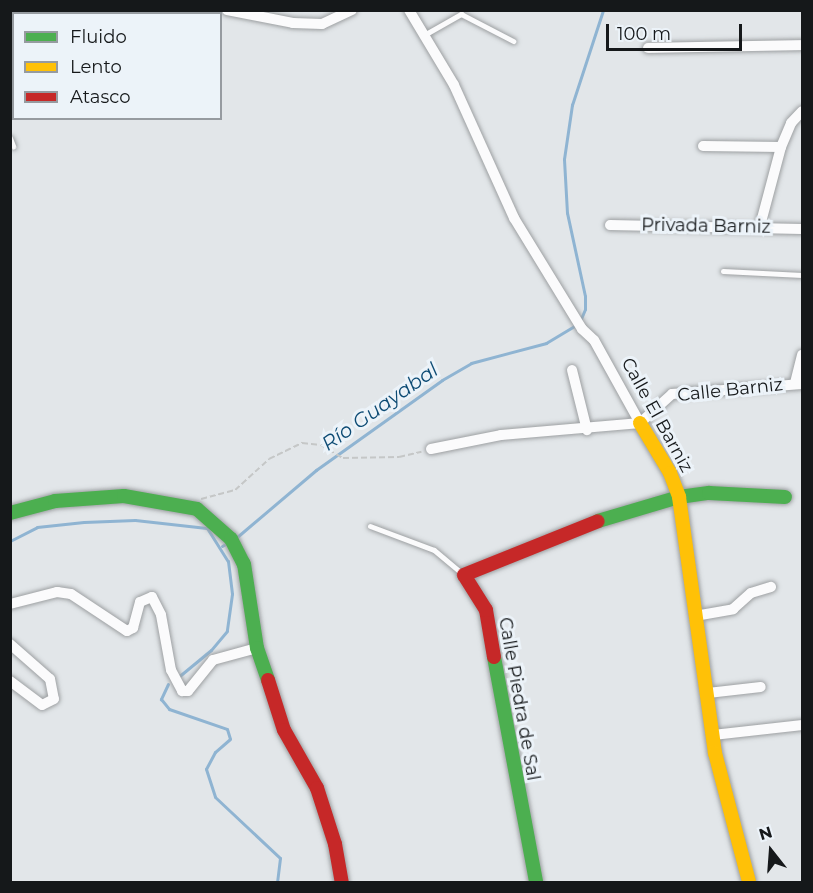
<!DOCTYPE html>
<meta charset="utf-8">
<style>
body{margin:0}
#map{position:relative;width:813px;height:893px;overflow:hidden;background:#e2e6e9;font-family:Montserrat,sans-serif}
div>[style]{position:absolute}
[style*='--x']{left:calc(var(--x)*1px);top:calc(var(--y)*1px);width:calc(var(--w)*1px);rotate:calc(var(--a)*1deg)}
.stream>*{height:3px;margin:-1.5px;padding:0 1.5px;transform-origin:1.5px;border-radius:1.5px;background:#8fb4d2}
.path>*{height:1.5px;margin-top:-0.75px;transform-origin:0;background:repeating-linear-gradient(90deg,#c5c7c7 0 6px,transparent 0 9px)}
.roads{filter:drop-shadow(0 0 2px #9da0a2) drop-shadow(0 0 2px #9da0a2)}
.lane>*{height:5px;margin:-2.5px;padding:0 2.5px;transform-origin:2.5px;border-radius:2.5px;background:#fbfbfc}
.street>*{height:10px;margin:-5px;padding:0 5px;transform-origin:5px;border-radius:5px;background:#fbfbfc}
.fast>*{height:14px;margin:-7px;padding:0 7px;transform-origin:7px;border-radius:7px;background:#4caf50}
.slow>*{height:14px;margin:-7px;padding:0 7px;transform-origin:7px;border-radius:7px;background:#ffc107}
.jam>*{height:14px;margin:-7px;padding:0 7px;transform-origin:7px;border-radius:7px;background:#c62828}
span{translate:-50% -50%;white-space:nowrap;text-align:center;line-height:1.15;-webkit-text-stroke:6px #ecf3f9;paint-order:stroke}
.street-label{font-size:18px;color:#15181a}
.water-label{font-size:20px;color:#0d4b74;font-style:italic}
.frame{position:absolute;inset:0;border:12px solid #15181a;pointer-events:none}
.legend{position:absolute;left:12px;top:12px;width:210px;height:108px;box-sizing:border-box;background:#ecf3f9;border:2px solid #969ba0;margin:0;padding:8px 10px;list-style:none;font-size:18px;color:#15181a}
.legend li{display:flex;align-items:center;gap:12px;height:30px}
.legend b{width:30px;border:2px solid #969ba0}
.north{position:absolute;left:741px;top:821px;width:60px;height:60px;-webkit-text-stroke:4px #ecf3f9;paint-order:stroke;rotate:343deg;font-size:16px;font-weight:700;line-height:24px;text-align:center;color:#15181a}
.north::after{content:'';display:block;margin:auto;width:21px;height:27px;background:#15181a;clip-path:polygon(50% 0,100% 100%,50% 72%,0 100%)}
.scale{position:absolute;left:606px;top:24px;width:136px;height:27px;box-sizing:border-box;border:3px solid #15181a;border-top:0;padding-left:8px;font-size:18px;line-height:21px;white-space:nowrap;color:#15181a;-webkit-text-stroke:4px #ecf3f9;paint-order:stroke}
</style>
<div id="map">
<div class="stream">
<i style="--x:580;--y:321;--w:13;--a:-67"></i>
<i style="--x:585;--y:309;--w:13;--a:-90"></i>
<i style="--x:585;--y:296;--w:85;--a:-102.2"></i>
<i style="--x:567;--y:213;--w:54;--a:-93.2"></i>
<i style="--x:564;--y:159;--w:55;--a:-81.6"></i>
<i style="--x:572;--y:105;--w:100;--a:-71.9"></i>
<i style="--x:237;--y:537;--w:104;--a:-40.3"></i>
<i style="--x:316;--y:470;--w:155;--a:-35.5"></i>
<i style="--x:442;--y:380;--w:34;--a:-30"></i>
<i style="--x:471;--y:363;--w:78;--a:-14.9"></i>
<i style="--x:546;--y:343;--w:33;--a:-31"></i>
<i style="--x:10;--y:541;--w:30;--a:-27"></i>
<i style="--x:37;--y:527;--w:47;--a:-6.1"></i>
<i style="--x:84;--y:522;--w:51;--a:-2.2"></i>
<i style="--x:135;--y:520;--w:72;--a:6.3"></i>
<i style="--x:207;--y:528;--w:39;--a:58"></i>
<i style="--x:228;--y:561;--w:33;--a:83"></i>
<i style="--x:232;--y:594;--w:37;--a:98"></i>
<i style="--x:227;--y:631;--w:25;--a:130"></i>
<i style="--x:211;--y:650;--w:44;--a:140.5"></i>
<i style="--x:222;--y:546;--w:8;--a:-30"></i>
<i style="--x:168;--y:684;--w:17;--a:115"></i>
<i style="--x:161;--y:699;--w:13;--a:51"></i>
<i style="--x:169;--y:709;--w:61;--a:19"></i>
<i style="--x:227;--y:729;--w:10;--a:73"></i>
<i style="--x:230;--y:739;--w:20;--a:139"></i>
<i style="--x:215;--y:752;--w:19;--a:118"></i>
<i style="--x:206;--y:769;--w:29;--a:72"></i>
<i style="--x:215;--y:797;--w:89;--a:43.2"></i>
<i style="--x:280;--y:858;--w:24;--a:97"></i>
</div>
<div class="path">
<i style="--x:201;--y:499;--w:35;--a:-15"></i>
<i style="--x:235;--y:490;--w:46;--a:-42.4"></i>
<i style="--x:269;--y:459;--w:37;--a:-26"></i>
<i style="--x:302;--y:443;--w:19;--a:6"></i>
<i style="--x:321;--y:445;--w:26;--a:31"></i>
<i style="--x:343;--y:458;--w:56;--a:-1"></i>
<i style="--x:399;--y:457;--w:23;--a:-13"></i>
</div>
<div class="roads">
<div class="lane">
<i style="--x:424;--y:35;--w:43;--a:-29.6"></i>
<i style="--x:461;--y:14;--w:59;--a:27.4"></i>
<i style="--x:10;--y:138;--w:9;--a:69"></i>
<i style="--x:723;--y:271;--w:79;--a:2.9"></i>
<i style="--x:370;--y:526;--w:68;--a:20.6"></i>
<i style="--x:434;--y:550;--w:38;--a:40"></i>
</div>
<div class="street">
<i style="--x:227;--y:10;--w:67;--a:11.1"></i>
<i style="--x:293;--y:23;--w:29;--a:2"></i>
<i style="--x:322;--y:24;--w:33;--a:-25"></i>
<i style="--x:409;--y:10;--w:87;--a:59"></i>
<i style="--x:454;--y:85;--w:146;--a:65.7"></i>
<i style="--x:514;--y:218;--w:130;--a:58.5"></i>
<i style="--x:582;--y:329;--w:16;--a:43"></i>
<i style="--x:594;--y:340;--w:95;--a:61"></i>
<i style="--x:648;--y:48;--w:154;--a:-1.1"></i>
<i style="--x:703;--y:146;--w:78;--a:0.7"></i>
<i style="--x:610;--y:225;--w:192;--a:1.2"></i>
<i style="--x:760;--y:226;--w:82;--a:-75.1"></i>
<i style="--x:781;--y:147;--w:26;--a:-67"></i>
<i style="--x:791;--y:123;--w:16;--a:-47"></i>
<i style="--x:572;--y:370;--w:62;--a:76"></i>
<i style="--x:795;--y:383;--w:29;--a:-76"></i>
<i style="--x:640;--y:423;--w:43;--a:-42.2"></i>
<i style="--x:672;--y:394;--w:130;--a:-4.4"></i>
<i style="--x:431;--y:449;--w:71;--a:-11.3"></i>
<i style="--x:501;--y:435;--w:140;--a:-4.9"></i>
<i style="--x:10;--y:604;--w:49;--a:-14.3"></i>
<i style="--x:57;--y:592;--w:14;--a:8"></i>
<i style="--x:71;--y:594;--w:67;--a:33.5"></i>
<i style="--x:127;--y:631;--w:7;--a:-27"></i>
<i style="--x:133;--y:628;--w:27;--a:-75"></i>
<i style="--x:140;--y:602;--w:13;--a:-23"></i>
<i style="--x:152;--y:597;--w:20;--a:63"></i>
<i style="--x:161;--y:615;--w:56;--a:79.7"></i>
<i style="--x:171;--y:670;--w:24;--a:62"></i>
<i style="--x:182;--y:691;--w:6;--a:0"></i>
<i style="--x:188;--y:691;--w:40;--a:-51"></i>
<i style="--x:213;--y:660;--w:46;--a:-15.3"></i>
<i style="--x:695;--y:616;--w:39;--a:-10"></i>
<i style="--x:733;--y:609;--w:24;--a:-42"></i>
<i style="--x:751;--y:593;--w:21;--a:-17"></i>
<i style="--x:10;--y:644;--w:53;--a:41.2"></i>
<i style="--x:50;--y:679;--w:20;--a:79"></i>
<i style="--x:54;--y:699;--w:13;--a:153"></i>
<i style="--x:42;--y:705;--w:40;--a:-143"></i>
<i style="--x:708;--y:693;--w:53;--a:-6.5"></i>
<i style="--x:713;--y:735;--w:90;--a:-6.4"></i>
</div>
<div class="fast">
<i style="--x:10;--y:513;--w:47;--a:-14.9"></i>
<i style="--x:55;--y:501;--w:69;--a:-4.1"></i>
<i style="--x:124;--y:496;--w:74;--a:10.1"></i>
<i style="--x:197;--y:509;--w:45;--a:41.4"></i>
<i style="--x:231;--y:539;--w:28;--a:63"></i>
<i style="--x:244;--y:564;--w:85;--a:81.2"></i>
<i style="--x:257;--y:648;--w:34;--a:71"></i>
<i style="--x:598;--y:521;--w:84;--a:-16.5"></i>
<i style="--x:679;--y:497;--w:30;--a:-8"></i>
<i style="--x:709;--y:493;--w:76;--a:3"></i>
<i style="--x:494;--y:657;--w:229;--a:79.4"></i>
</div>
<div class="slow">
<i style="--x:640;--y:423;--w:58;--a:59"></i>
<i style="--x:670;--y:473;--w:26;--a:69"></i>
<i style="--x:679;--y:497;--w:259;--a:82"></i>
<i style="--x:715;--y:753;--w:133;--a:75.2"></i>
</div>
<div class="jam">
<i style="--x:494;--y:657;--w:48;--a:-99.7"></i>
<i style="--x:486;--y:610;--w:41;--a:-122.2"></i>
<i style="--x:464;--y:575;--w:144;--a:-21.9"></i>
<i style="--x:268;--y:680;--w:52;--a:72.3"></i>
<i style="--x:284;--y:730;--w:67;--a:60.4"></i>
<i style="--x:317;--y:788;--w:59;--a:72.2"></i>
<i style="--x:335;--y:844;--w:39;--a:80"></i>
</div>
</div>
<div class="street-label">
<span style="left:706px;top:226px;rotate:1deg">Privada Barniz</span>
<span style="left:730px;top:390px;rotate:-6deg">Calle Barniz</span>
<span style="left:657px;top:415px;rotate:61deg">Calle El Barniz</span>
<span style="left:519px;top:699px;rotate:80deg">Calle Piedra de Sal</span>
</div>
<div class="water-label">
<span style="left:380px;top:407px;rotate:-35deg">Río Guayabal</span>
</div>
<div class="frame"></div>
<ul class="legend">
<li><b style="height:8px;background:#4caf50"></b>Fluido</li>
<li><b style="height:8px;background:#ffc107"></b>Lento</li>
<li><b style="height:8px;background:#c62828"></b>Atasco</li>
</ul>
<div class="north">N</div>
<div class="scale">100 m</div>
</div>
